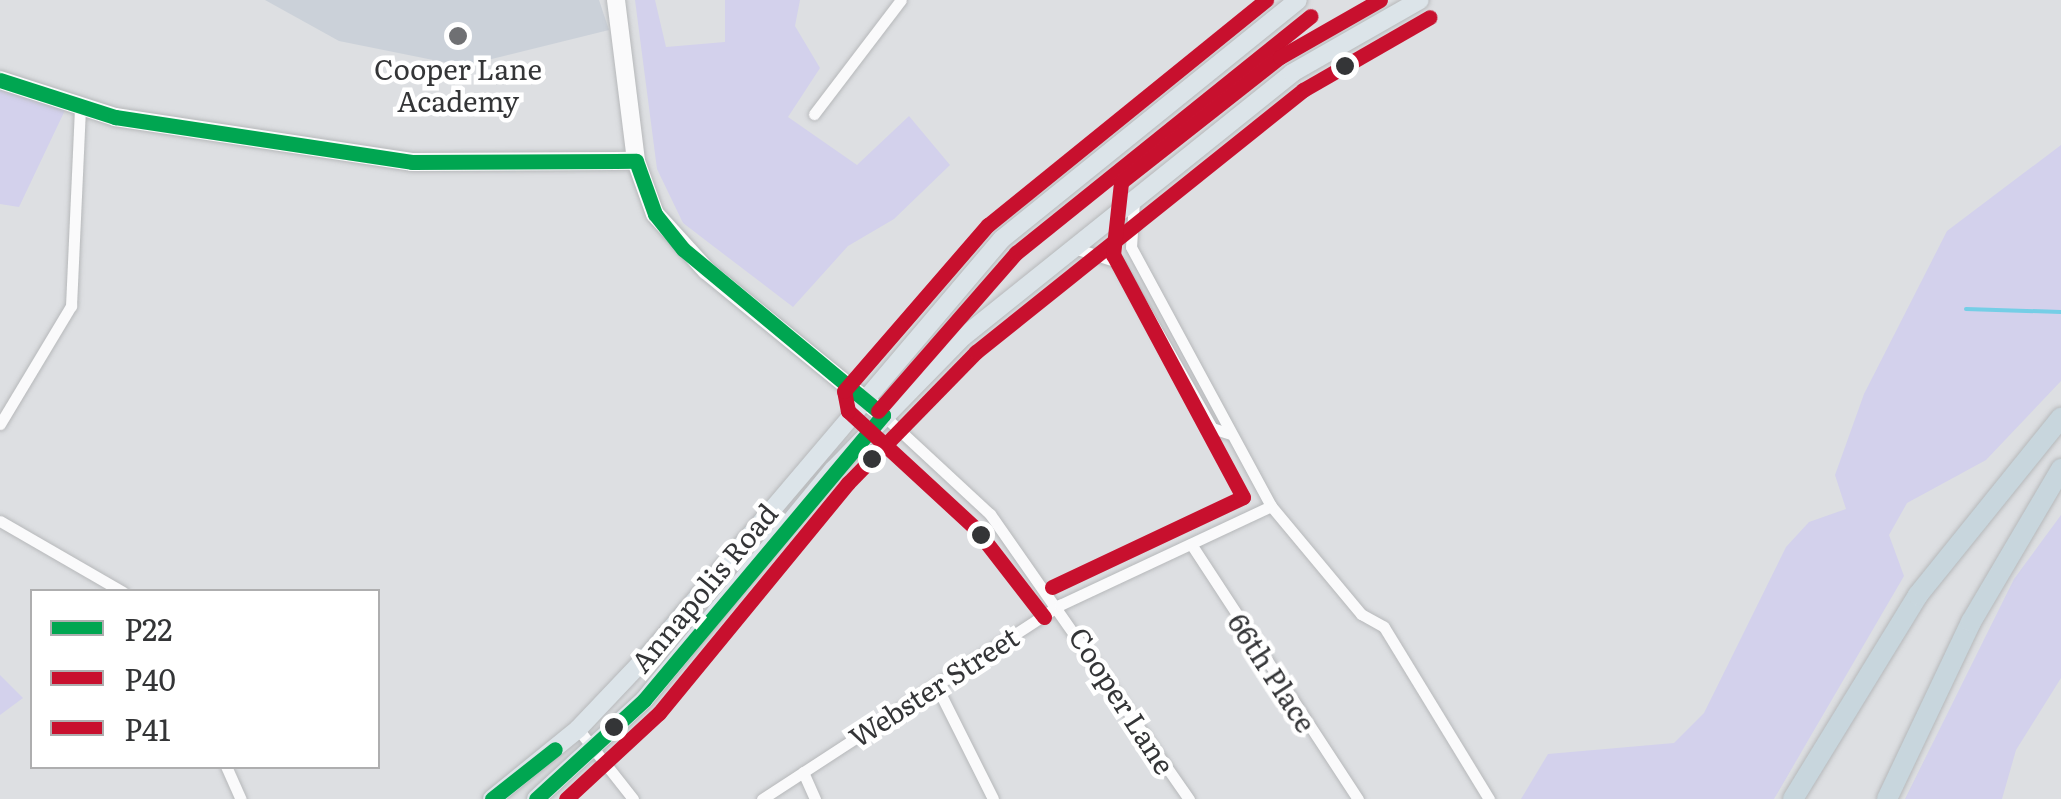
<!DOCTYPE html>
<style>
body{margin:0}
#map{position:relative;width:2061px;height:799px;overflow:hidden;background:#dddfe2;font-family:Literata,serif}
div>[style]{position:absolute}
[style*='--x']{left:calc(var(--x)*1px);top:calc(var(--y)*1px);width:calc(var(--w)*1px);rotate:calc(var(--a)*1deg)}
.built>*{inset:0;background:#cbd1d9}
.green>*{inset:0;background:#d3d1ec}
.stream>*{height:4px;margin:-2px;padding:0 2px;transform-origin:2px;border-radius:2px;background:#75cee6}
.roads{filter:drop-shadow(0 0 2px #b6b8ba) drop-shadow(0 0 2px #b6b8ba)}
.street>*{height:11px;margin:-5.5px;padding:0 5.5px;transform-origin:5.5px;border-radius:5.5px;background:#fafafb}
.secondary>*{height:18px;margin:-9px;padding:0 9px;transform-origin:9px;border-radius:9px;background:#fafafb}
.primary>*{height:18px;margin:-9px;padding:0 9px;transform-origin:9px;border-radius:9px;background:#dce4e9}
.highway>*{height:20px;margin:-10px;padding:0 10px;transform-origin:10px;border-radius:10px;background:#c8d6dd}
.bus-1>*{height:15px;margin:-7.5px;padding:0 7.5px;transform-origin:7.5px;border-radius:7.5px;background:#00a651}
.bus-2>*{height:15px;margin:-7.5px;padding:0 7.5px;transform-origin:7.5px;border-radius:7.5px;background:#c8102e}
.bus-3>*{height:15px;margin:-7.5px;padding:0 7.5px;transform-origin:7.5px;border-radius:7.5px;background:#c8102e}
.dots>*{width:28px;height:28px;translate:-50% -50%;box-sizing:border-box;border:5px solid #fff;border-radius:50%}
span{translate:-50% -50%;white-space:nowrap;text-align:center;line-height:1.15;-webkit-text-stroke:9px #fff;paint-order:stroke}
.poi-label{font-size:28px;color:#343537}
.street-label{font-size:28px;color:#343537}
.legend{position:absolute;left:30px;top:589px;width:350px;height:180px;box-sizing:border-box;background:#fff;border:2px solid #aeaeaf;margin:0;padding:12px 18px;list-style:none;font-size:30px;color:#343537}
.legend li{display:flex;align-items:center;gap:20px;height:50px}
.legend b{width:50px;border:2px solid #aeaeaf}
</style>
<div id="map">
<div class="built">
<i style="clip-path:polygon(265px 0,599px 0,609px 30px,463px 66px,339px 41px)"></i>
</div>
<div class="green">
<i style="clip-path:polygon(635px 0,655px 0,666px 47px,725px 42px,725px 0,800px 0,795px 26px,820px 68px,788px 117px,857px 165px,909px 116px,950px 165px,894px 219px,848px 246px,793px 307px,683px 223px,657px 169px)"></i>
<i style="clip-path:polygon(0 79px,67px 106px,19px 207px,0 204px)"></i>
<i style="clip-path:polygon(2061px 145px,2061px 381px,1986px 460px,1907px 503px,1889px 535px,1904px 576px,1774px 799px,1521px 799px,1548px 754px,1674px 743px,1704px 713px,1786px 547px,1809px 522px,1846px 509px,1835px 475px,1864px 394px,1947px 231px)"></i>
<i style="clip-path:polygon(2061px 515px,2061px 678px,2016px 750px,2002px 799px,1905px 799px,2014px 579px)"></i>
<i style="clip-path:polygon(0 675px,23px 698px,0 715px)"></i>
</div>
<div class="stream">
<i style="--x:1966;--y:309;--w:95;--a:1.8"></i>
</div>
<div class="roads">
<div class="street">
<i style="--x:814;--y:114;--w:143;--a:-52.7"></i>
<i style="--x:1134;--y:201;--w:46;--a:93.7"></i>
<i style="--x:1131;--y:247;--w:294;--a:61.6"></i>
<i style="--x:1271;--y:506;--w:141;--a:50.2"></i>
<i style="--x:1361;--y:614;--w:26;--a:29"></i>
<i style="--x:1384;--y:627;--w:202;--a:58.6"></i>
<i style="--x:1074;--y:248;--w:46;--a:17.7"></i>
<i style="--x:1118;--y:262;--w:191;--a:60.5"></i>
<i style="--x:1212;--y:428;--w:19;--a:18"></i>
<i style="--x:883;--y:415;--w:146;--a:42.8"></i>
<i style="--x:990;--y:514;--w:348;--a:55.1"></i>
<i style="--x:0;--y:424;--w:138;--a:-59"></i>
<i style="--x:71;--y:306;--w:196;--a:-87.4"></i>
<i style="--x:0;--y:521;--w:142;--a:30"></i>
<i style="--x:1191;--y:544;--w:305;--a:56.8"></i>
<i style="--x:936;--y:685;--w:127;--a:63.4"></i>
<i style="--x:578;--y:729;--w:89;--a:51.8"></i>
<i style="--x:226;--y:766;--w:36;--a:66"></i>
<i style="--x:803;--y:772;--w:30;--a:66"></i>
<i style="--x:762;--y:799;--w:356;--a:-33.1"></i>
<i style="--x:1060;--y:605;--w:233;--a:-25.1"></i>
</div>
<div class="secondary">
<i style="--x:616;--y:0;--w:162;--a:82.9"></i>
<i style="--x:636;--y:161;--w:56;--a:70.3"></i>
<i style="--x:655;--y:214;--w:76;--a:47.7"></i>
<i style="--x:706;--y:270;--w:229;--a:39.3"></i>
<i style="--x:0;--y:80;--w:121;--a:17.8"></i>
<i style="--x:115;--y:117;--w:300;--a:8.6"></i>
<i style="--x:412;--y:162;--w:224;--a:-0.3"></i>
</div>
<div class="primary">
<i style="--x:492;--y:799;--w:111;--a:-39.1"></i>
<i style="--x:578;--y:729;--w:108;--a:-46.5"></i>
<i style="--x:652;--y:651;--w:541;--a:-49.65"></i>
<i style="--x:1002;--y:239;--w:380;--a:-38.9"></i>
<i style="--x:536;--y:799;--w:147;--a:-42.5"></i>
<i style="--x:644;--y:700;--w:298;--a:-50.6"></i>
<i style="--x:833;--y:470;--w:186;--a:-45.7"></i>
<i style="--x:963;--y:337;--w:422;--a:-38.7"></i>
<i style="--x:1292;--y:73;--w:147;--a:-29.7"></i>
</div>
<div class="highway">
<i style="--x:1793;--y:799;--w:239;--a:-58.5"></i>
<i style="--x:1918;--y:595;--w:228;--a:-51.1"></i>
<i style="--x:1887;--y:799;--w:196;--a:-64.6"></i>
<i style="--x:1971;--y:622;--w:178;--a:-59.5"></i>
</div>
</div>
<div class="bus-1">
<i style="--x:0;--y:80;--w:121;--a:17.8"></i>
<i style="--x:115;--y:117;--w:300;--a:8.6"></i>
<i style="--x:412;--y:162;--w:224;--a:-0.3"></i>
<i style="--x:492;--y:799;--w:80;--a:-38.4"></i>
<i style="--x:536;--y:799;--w:147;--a:-42.5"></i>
<i style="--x:644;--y:700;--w:372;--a:-50"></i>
<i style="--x:883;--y:415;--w:260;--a:-140.3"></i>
<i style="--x:683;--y:249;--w:45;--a:-128.7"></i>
<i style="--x:655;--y:214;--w:56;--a:-109.7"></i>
</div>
<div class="bus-2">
<i style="--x:878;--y:411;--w:210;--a:-48.9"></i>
<i style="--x:1016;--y:253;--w:378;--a:-38.8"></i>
<i style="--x:566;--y:799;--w:127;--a:-42.8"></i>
<i style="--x:659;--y:713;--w:298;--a:-50.6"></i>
<i style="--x:848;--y:483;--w:183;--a:-45.7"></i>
<i style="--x:976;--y:352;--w:419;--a:-38.7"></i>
<i style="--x:1303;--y:90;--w:146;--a:-29.9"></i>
</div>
<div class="bus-3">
<i style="--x:1052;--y:587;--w:211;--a:-25.2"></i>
<i style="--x:1243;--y:497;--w:275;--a:-118.2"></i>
<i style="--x:1113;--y:255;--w:73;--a:-83.7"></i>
<i style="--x:1121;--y:182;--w:202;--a:-38.2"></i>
<i style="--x:1280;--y:57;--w:115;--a:-29.7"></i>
<i style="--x:1044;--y:617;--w:113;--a:-127.8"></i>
<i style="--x:975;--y:528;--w:173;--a:-137.3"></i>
<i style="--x:848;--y:411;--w:20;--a:-101"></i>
<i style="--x:844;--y:391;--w:220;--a:-49.1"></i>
<i style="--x:988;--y:225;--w:358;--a:-39"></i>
</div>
<div class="dots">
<i style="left:458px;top:36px;background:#6f7073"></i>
<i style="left:1345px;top:66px;background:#343537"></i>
<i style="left:872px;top:459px;background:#343537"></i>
<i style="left:981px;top:535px;background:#343537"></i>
<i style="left:614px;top:727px;background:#343537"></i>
</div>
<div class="poi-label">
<span style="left:458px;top:84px">Cooper Lane<br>Academy</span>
</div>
<div class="street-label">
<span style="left:703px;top:587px;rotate:-50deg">Annapolis Road</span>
<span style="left:1273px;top:672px;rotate:57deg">66th Place</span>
<span style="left:933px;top:686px;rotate:-33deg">Webster Street</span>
<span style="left:1123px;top:700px;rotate:57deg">Cooper Lane</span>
</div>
<ul class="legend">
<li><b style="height:12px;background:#00a651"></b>P22</li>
<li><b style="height:12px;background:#c8102e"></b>P40</li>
<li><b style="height:12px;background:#c8102e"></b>P41</li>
</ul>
</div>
